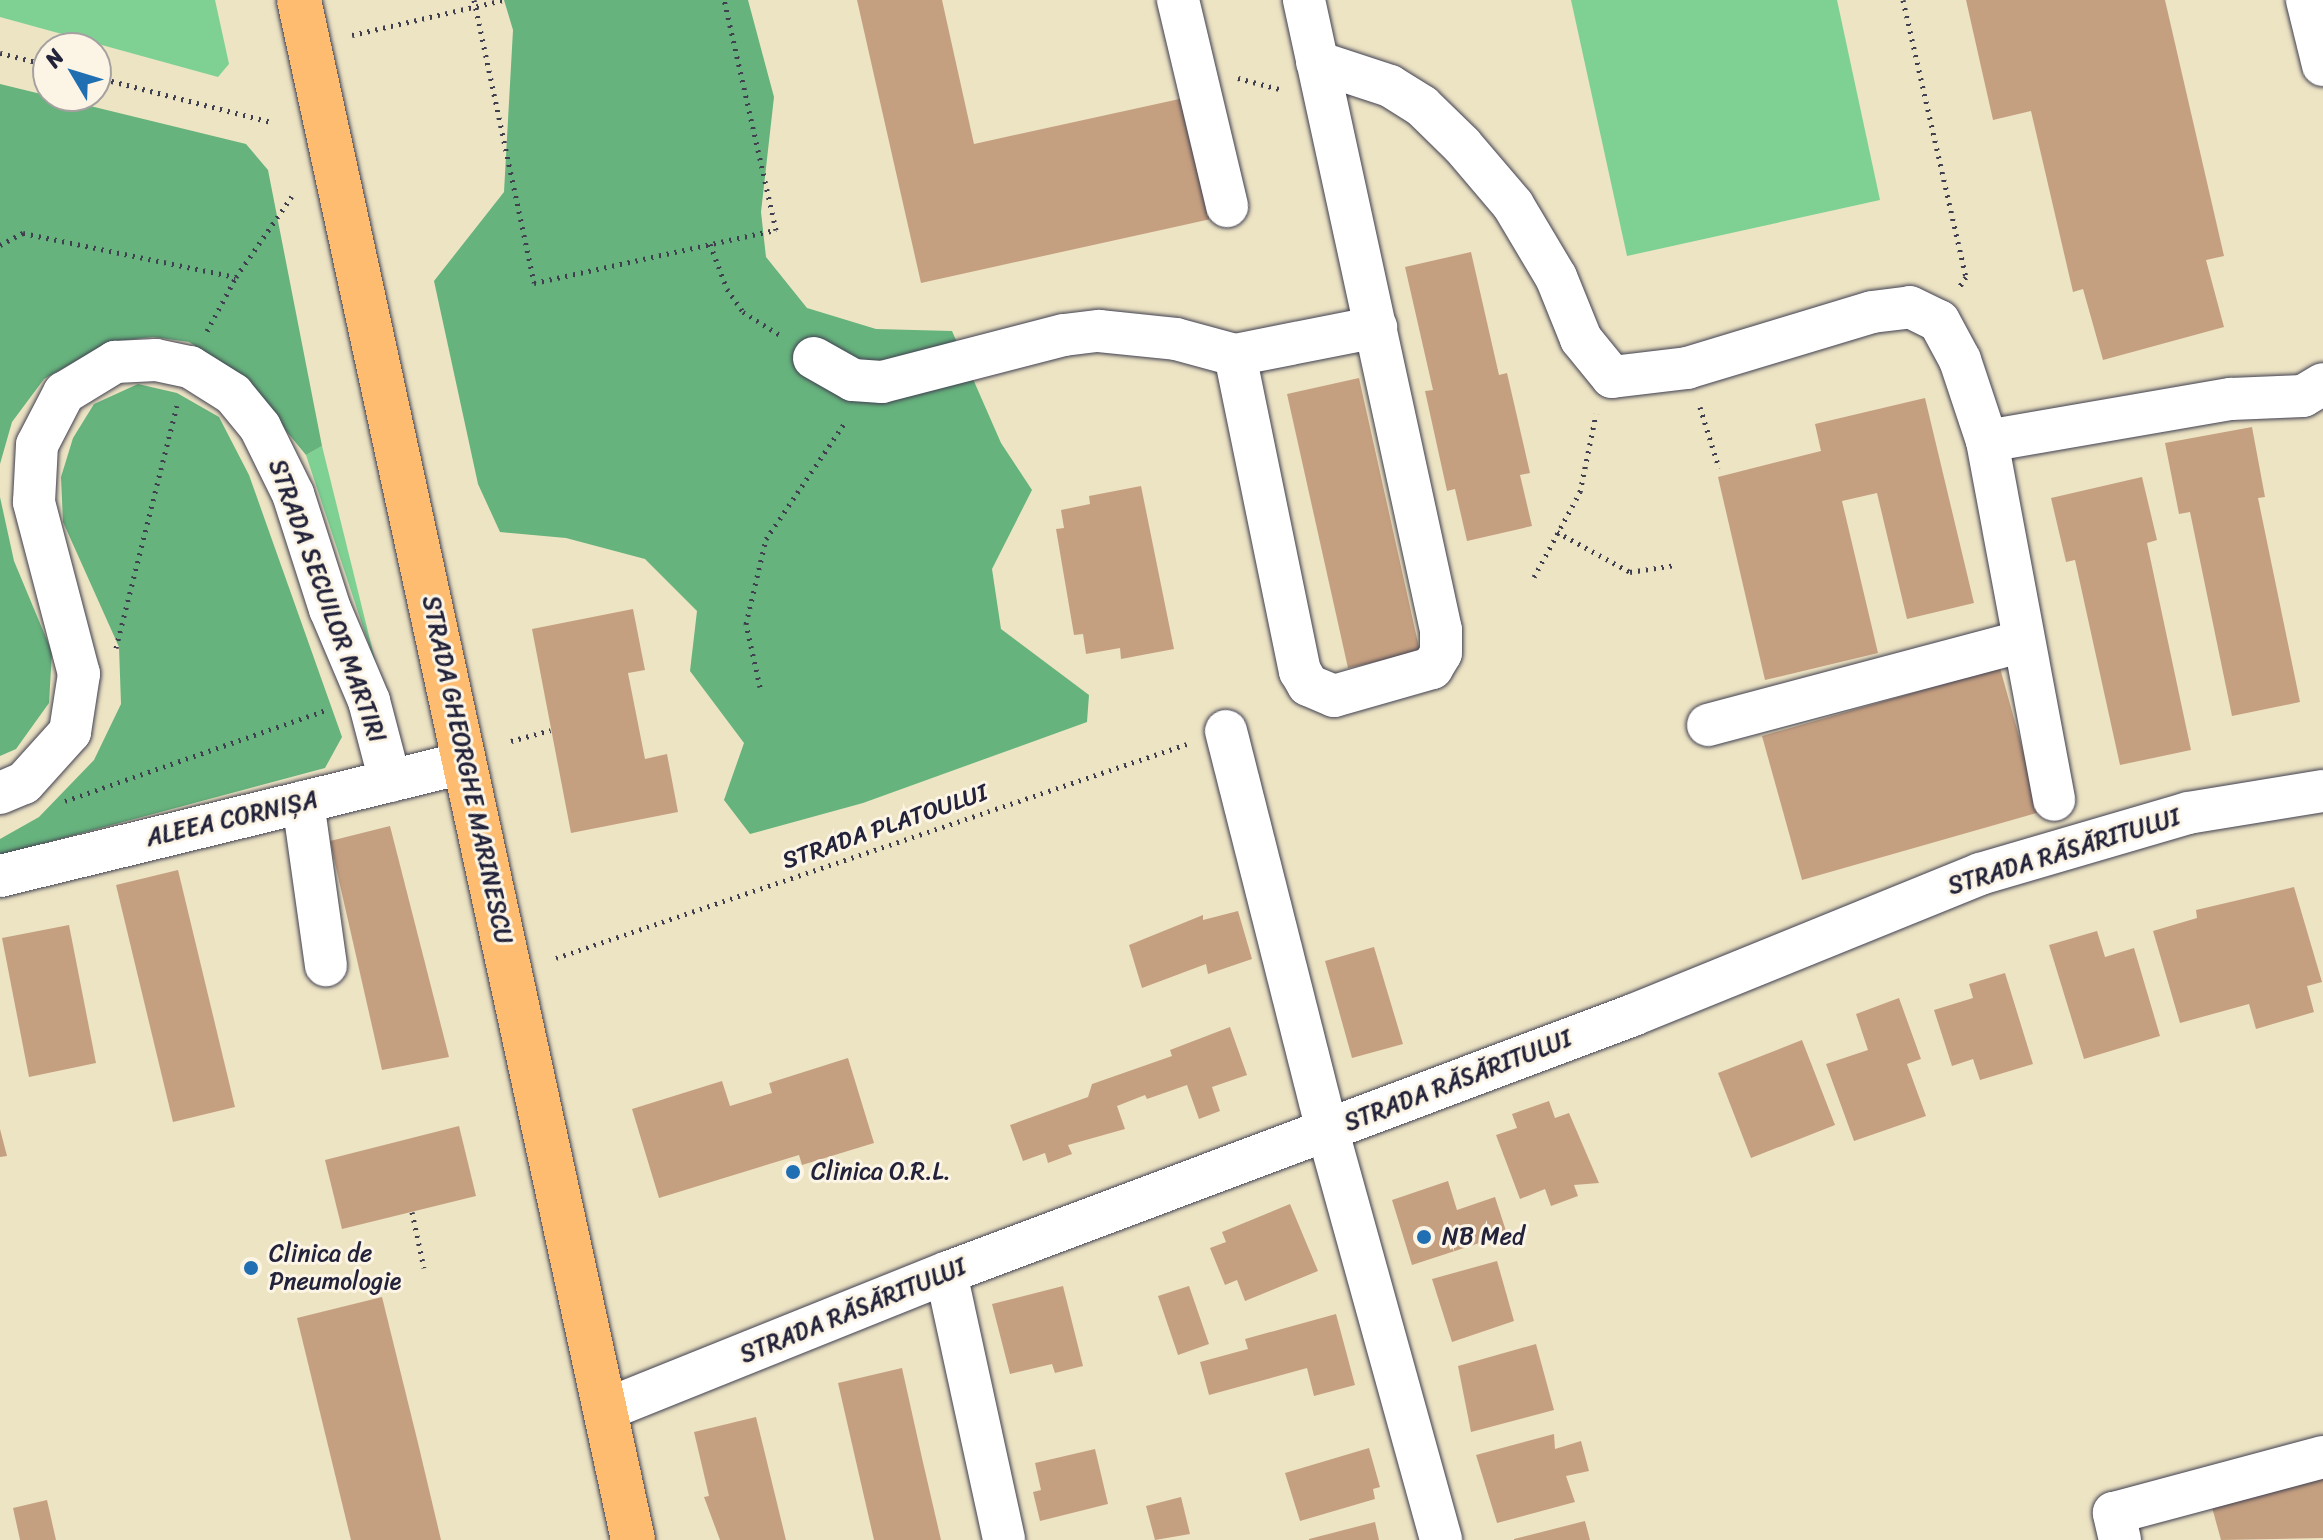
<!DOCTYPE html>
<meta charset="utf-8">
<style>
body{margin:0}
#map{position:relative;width:2323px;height:1540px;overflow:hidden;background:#ede4c4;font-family:Sriracha,sans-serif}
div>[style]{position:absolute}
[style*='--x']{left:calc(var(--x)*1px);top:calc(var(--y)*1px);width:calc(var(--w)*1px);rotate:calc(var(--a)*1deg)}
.green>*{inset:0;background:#7ed193}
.forest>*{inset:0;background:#66b37d}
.building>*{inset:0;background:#c5a080}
.path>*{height:5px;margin-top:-2.5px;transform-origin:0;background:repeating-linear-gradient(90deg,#403f50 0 2px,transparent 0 8px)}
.roads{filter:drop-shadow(0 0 2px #403f50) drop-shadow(0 0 2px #403f50)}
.minor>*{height:42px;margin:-21px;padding:0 21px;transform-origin:21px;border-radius:21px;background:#fff}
.major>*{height:44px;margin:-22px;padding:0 22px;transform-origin:22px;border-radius:22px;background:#fdbc6f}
.dots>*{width:22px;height:22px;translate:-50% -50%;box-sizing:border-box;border:4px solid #fcf5e5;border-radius:50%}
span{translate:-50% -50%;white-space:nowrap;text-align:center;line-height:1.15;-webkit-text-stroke:6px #fcf5e5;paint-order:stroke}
.street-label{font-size:24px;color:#22223b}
.poi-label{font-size:24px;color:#22223b}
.left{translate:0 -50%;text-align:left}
.north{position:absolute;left:32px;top:32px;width:80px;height:80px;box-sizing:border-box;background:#fcf5e5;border:2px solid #a5a1a1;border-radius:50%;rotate:308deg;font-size:22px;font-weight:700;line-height:32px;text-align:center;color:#22223b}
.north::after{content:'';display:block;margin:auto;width:28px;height:36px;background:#1f6fb2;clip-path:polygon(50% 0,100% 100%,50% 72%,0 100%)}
</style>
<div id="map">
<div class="green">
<i style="clip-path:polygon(0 0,215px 0,229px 64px,218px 77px,0 17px)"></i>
<i style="clip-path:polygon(1571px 0,1837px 0,1880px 200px,1627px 256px)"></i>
<i style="clip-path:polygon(322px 446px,378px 672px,306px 455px)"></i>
</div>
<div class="forest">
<i style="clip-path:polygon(504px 0,748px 0,774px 97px,761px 212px,766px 257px,807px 308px,876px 329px,952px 331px,1001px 443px,1032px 490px,992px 569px,1001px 629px,1089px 695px,1087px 722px,863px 803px,750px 834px,724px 800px,744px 743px,690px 671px,697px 611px,645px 559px,566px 538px,500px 532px,478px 484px,434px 281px,504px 192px,513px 30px)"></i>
<i style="clip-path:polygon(0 84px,246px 144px,268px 170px,322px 446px,306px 455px,238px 373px,189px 342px,153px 337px,110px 342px,44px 379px,12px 422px,0 464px)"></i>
<i style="clip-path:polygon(138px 384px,177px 393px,219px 417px,249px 475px,342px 737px,325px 768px,0 855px,0 839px,39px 817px,94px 760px,121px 704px,119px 647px,63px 522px,61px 477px,73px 438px,94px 404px)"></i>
<i style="clip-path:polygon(0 497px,14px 561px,52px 652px,49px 703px,16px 749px,0 756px)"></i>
</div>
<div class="building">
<i style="clip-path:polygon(857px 0,942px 0,974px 144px,1184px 98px,1211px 219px,921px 283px)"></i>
<i style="clip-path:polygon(1966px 0,2165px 0,2224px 256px,2206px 260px,2224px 327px,2103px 360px,2083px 289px,2073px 292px,2031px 111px,1993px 120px)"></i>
<i style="clip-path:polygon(1471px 252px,1499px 375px,1507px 373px,1530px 473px,1520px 475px,1532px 526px,1467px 541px,1455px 489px,1447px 491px,1425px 391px,1433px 390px,1405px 267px)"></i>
<i style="clip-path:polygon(1359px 378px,1420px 652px,1348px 668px,1287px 394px)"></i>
<i style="clip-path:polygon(1925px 398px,1974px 603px,1907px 619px,1877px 493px,1842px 501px,1878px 653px,1765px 680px,1718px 477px,1821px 451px,1815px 424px)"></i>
<i style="clip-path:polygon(2252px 427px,2265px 497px,2258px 498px,2300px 702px,2232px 716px,2190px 512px,2179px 514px,2165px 443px)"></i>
<i style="clip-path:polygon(2142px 477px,2157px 540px,2147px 543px,2191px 750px,2120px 765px,2075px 560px,2066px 562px,2051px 498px)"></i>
<i style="clip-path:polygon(1141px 486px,1174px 649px,1121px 659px,1120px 648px,1086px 654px,1083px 634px,1074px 635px,1056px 529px,1064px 528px,1061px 510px,1090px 504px,1089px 496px)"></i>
<i style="clip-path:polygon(633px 609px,645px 670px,628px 673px,645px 759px,667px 754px,678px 812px,571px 833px,532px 629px)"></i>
<i style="clip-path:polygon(2000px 668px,2040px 812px,1802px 880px,1762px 736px)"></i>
<i style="clip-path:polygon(390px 826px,449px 1057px,382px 1070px,330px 841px)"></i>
<i style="clip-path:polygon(178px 870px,235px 1107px,173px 1122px,116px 885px)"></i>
<i style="clip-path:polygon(2294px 887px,2322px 982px,2307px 986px,2314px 1012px,2256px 1029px,2249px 1004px,2180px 1023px,2153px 931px,2197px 918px,2196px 910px)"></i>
<i style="clip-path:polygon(1238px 911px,1252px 959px,1208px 974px,1206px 964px,1142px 988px,1129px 945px,1203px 915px,1203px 920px)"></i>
<i style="clip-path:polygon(69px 925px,96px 1063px,29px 1077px,2px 938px)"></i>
<i style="clip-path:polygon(2097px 931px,2105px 957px,2134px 948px,2160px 1036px,2084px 1059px,2049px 945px)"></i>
<i style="clip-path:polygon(1374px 947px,1403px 1044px,1352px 1058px,1325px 961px)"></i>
<i style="clip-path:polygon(2005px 973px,2033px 1064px,1980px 1080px,1973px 1059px,1952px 1066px,1934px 1010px,1973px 998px,1969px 984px)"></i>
<i style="clip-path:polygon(1899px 998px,1921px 1059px,1907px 1064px,1926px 1116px,1854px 1141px,1826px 1064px,1868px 1050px,1856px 1014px)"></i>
<i style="clip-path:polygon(1230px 1027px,1247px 1075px,1212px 1087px,1220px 1111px,1199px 1119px,1187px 1085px,1147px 1099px,1145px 1095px,1117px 1106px,1125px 1129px,1068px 1145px,1072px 1154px,1048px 1163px,1045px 1153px,1023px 1161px,1010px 1125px,1088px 1097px,1092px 1084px,1172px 1056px,1170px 1050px)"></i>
<i style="clip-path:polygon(1802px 1040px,1835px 1125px,1751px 1158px,1718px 1073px)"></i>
<i style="clip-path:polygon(848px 1058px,874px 1143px,802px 1165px,799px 1155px,659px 1198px,632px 1109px,722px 1081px,730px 1106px,772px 1093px,769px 1083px)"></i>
<i style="clip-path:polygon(1549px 1101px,1555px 1118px,1569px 1113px,1599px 1183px,1574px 1185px,1578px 1196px,1551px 1206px,1545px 1189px,1520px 1199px,1496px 1135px,1517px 1128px,1512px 1114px)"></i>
<i style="clip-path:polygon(459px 1126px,476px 1196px,342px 1229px,325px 1160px)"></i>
<i style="clip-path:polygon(0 1129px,7px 1156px,0 1157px)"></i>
<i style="clip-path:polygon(1448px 1181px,1457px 1210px,1495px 1197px,1507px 1234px,1412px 1265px,1392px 1200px)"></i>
<i style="clip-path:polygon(1290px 1204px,1318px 1271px,1245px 1301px,1237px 1280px,1225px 1285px,1210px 1248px,1226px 1242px,1222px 1232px)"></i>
<i style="clip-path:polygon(1497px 1261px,1514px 1321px,1452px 1342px,1432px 1279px)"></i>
<i style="clip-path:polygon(1063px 1286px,1083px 1366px,1055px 1373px,1052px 1364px,1010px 1374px,992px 1304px)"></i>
<i style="clip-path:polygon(1189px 1286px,1209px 1344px,1178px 1355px,1158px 1296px)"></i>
<i style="clip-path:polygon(382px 1297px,418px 1443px,441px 1540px,351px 1540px,297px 1318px)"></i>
<i style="clip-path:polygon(1336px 1314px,1355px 1385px,1314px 1396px,1307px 1368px,1209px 1395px,1200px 1362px,1248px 1349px,1245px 1339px)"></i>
<i style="clip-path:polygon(1536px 1344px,1554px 1410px,1471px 1432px,1458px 1366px)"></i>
<i style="clip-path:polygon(902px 1368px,922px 1458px,941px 1540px,874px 1540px,838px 1383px)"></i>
<i style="clip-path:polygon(756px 1417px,786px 1540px,720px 1540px,704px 1497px,709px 1496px,694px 1432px)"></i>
<i style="clip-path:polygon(1554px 1434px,1555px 1449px,1581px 1441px,1589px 1471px,1566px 1476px,1575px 1502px,1497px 1523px,1476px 1455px)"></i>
<i style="clip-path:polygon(1369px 1448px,1380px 1487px,1373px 1489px,1375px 1499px,1300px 1521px,1285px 1473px)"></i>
<i style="clip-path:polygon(1095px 1449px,1108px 1504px,1040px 1521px,1033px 1492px,1041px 1490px,1035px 1463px)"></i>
<i style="clip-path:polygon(2323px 1467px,2323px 1538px,2221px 1540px,2210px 1500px)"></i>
<i style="clip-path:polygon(1181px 1497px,1190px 1534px,1155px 1540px,1146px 1506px)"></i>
<i style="clip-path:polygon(47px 1500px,56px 1540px,20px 1540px,13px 1508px)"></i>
<i style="clip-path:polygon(1585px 1521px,1590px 1540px,1514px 1540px,1514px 1539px)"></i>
<i style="clip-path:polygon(1375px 1522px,1379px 1540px,1309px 1540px,1309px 1539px)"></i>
</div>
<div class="path">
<i style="--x:474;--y:0;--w:289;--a:78"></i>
<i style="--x:534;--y:283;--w:248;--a:-12.4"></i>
<i style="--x:776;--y:230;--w:236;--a:-102.7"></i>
<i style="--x:1903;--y:0;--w:284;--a:77.2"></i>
<i style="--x:1966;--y:277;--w:11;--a:124"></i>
<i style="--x:352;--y:35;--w:156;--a:-13"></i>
<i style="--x:0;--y:53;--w:49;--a:14"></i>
<i style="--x:96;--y:77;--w:181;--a:14.4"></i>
<i style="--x:1238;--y:78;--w:47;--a:14.9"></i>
<i style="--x:710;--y:244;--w:48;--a:69.3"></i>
<i style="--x:727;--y:289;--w:28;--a:55"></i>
<i style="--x:743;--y:312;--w:44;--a:31.9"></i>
<i style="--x:0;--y:245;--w:26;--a:-28"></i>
<i style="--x:23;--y:233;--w:217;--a:11.7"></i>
<i style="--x:207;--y:331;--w:61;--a:-61.8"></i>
<i style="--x:236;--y:277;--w:98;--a:-55.3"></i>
<i style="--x:1700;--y:407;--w:64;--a:72.7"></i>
<i style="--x:1557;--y:532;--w:83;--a:28.7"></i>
<i style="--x:1630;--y:572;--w:47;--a:-8.7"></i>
<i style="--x:1534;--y:577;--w:97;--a:-61.6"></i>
<i style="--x:1580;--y:492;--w:80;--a:-78.4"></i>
<i style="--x:116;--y:648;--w:250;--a:-75.9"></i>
<i style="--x:760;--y:687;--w:65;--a:-102.5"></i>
<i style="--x:746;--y:624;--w:87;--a:-76.8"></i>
<i style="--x:766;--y:539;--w:143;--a:-55.9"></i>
<i style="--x:511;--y:741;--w:41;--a:-15.4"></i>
<i style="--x:65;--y:801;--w:277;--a:-19.2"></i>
<i style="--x:556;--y:958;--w:666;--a:-18.73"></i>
<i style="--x:412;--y:1212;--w:57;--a:77.9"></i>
</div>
<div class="roads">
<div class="minor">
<i style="--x:1178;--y:0;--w:212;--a:76.6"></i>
<i style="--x:2307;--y:0;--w:67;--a:76.2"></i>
<i style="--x:1317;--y:62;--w:77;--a:18.2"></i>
<i style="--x:1390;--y:86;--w:38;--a:32"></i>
<i style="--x:1422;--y:106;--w:56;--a:44.3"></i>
<i style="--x:1462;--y:145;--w:79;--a:49.6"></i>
<i style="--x:1513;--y:205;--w:84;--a:59.2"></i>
<i style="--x:1556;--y:277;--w:67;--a:68"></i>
<i style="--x:1581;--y:339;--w:49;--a:50.8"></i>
<i style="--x:1612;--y:377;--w:76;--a:-6.8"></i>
<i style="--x:1687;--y:368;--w:193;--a:-16.8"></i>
<i style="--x:1872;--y:312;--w:38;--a:-7"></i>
<i style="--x:1910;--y:307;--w:32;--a:26"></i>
<i style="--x:1939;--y:321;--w:44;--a:61.7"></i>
<i style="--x:1960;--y:360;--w:85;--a:71.6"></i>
<i style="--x:1987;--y:441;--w:365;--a:79.4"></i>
<i style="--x:1235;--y:355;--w:323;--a:78.4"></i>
<i style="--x:1300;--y:671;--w:16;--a:60"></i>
<i style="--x:1308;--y:685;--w:28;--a:23"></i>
<i style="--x:1334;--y:696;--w:102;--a:-15.9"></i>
<i style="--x:1432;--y:668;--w:17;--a:-59"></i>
<i style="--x:1441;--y:653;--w:23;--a:-90"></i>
<i style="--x:1441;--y:630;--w:645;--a:-102.27"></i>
<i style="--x:814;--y:358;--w:45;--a:29.4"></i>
<i style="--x:853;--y:380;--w:29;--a:4"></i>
<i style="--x:882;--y:382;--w:188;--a:-14.5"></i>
<i style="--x:1064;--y:335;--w:35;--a:-7"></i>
<i style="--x:1099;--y:331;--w:77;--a:5.9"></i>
<i style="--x:1176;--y:339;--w:61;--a:15.2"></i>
<i style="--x:1235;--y:355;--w:144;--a:-11.2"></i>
<i style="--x:1987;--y:441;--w:248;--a:-9.8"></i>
<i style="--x:2231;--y:399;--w:72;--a:-2.4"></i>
<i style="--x:2303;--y:396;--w:23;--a:-31"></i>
<i style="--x:1708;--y:725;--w:326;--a:-14.9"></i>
<i style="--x:1226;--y:731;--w:402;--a:75.8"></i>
<i style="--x:1325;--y:1121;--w:435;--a:74.5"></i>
<i style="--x:0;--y:793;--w:26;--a:-23"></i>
<i style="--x:24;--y:783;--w:69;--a:-48"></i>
<i style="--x:70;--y:732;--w:59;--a:-81.2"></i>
<i style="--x:79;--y:674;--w:178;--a:-104.7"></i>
<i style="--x:34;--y:502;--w:57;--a:-87"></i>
<i style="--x:37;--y:445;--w:59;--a:-62.6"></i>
<i style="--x:64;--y:393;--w:60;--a:-31.3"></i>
<i style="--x:115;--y:362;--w:41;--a:-2.8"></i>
<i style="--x:156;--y:360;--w:35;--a:12"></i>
<i style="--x:190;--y:367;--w:51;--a:32.1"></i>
<i style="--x:233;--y:394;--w:43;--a:50.7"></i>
<i style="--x:260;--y:427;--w:75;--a:63.8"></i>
<i style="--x:293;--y:494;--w:121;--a:72.2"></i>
<i style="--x:330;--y:609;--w:100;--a:67"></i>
<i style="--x:369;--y:701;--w:83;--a:75.3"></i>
<i style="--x:303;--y:802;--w:165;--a:82"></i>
<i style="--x:0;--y:876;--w:478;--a:-13.7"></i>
<i style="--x:946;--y:1273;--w:273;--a:77.7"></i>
<i style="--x:605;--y:1410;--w:367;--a:-21.9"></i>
<i style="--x:946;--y:1273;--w:734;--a:-20.58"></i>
<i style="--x:1633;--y:1015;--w:375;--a:-22.1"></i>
<i style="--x:1980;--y:874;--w:217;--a:-16.3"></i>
<i style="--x:2188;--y:813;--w:137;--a:-9.3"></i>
<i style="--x:2120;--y:1540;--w:28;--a:-103"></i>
<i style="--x:2114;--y:1513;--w:216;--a:-15"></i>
</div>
<div class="major">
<i style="--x:299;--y:0;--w:1576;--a:77.76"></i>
</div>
</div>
<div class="dots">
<i style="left:793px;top:1172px;background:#1f6fb2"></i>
<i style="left:1424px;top:1237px;background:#1f6fb2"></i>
<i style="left:251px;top:1268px;background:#1f6fb2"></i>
</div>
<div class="street-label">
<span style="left:327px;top:601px;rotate:70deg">STRADA SECUILOR MARTIRI</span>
<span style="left:467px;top:770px;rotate:78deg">STRADA GHEORGHE MARINESCU</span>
<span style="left:232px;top:819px;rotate:-13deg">ALEEA CORNIȘA</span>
<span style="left:885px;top:827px;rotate:-19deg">STRADA PLATOULUI</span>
<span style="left:2064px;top:852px;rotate:-17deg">STRADA RĂSĂRITULUI</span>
<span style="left:1458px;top:1081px;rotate:-21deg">STRADA RĂSĂRITULUI</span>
<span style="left:853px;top:1311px;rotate:-22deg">STRADA RĂSĂRITULUI</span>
</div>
<div class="poi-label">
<span class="left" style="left:811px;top:1172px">Clinica O.R.L.</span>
<span class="left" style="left:1442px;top:1237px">NB Med</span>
<span class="left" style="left:269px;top:1268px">Clinica de<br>Pneumologie</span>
</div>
<div class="north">N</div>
</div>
